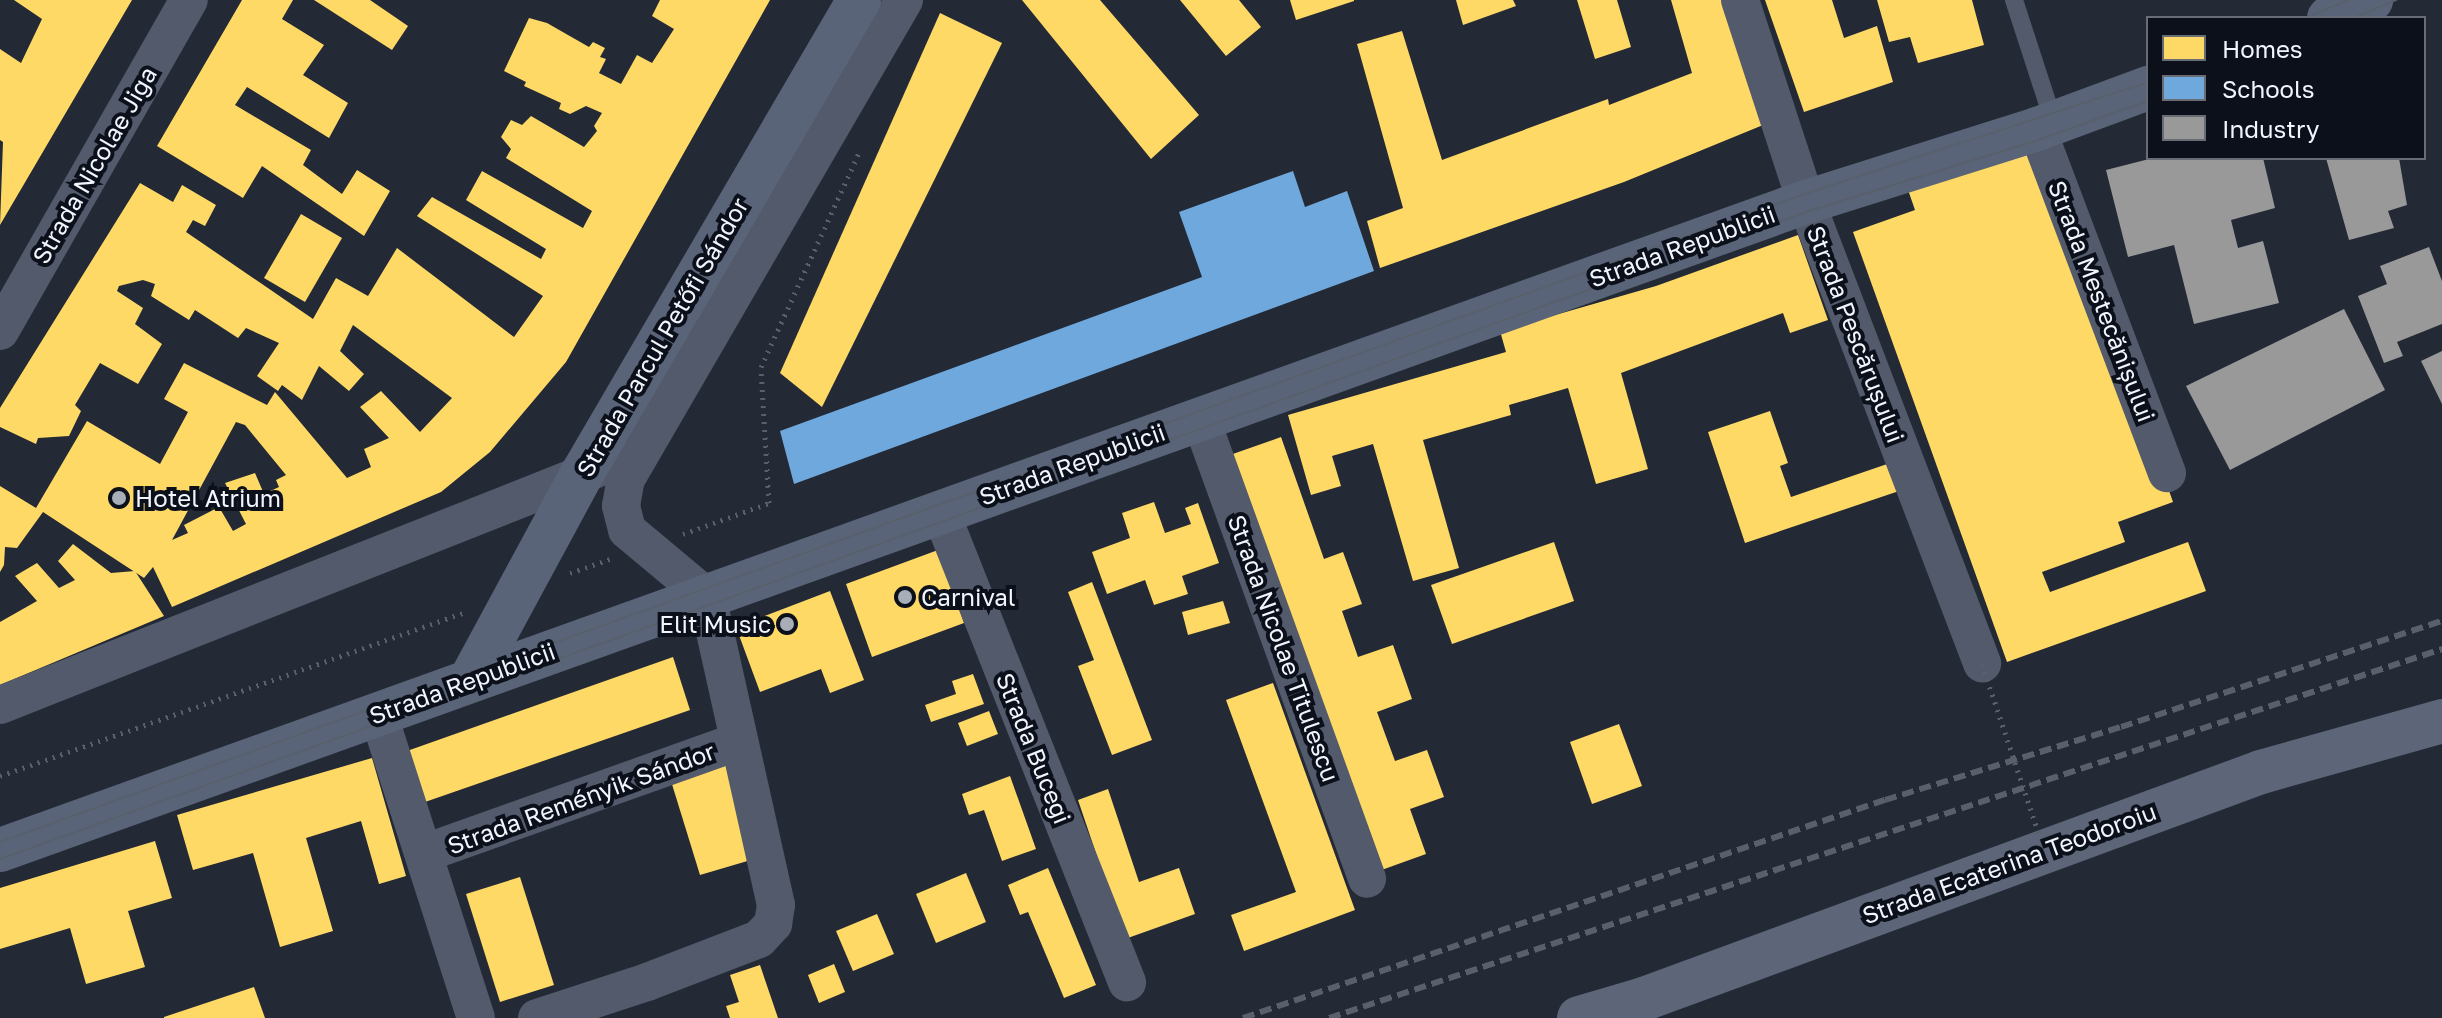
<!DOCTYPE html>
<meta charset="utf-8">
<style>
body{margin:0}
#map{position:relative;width:2442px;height:1018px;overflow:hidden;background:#232a36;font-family:"Golos Text",sans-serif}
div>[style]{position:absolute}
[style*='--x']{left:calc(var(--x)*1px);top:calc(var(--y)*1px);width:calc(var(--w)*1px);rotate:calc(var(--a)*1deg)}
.homes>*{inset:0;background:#ffd966}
.schools>*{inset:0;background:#6fa8dc}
.industry>*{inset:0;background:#999}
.path>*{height:5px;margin-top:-2.5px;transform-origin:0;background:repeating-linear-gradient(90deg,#59606c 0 2px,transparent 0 8px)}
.service>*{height:18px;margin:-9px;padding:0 9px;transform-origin:9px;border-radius:9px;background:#525a6b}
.minor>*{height:38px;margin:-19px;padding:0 19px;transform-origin:19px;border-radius:19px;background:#525a6b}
.secondary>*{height:44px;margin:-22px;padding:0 22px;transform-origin:22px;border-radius:22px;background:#5c6678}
.primary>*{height:44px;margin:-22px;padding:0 22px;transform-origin:22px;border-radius:22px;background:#596478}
.tram>*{height:2px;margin:-1px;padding:0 1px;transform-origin:1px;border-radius:1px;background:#59606c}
.rail>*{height:6px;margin-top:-3px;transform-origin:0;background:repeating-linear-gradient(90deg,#59606c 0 12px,transparent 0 18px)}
.path-bridge>*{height:5px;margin-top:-2.5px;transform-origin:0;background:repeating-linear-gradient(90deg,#59606c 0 2px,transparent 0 8px)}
.dots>*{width:22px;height:22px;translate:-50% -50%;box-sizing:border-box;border:4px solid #0b101a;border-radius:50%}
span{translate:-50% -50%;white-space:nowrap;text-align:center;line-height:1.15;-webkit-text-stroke:8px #0b101a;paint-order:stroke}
.street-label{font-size:24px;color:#f0f5fe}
.poi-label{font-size:24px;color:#f0f5fe}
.left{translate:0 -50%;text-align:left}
.right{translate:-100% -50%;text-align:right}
.legend{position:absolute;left:2146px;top:16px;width:280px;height:144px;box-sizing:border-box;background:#0b101a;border:2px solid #676c75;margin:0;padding:10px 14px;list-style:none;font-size:24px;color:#f0f5fe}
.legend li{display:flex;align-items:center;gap:16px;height:40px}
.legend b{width:40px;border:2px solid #676c75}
</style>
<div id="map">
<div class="homes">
<i style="clip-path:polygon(14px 0,132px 0,0 225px,3px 142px,0 140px,0 49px,21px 63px,42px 19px)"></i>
<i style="clip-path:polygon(242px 0,293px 0,282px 19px,324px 45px,303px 75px,348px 103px,329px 138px,247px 87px,235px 105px,311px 150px,303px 165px,342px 194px,357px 170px,390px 191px,364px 236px,262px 166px,243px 198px,157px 146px)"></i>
<i style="clip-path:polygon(314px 0,370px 0,408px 26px,392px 50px)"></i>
<i style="clip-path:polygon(evenodd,660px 0,770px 0,566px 362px,490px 452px,441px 492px,172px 607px,153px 567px,144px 578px,43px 512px,17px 548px,5px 547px,4px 565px,0 572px,0 486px,36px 508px,87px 421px,160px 464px,188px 412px,164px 399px,184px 363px,267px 405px,275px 392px,347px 478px,371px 467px,364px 449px,389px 438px,360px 407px,381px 391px,420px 432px,452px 398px,353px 325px,340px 351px,364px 374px,349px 391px,319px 366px,302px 400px,282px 385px,278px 391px,257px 376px,279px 343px,246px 328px,238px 338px,195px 310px,189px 320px,151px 296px,155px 284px,143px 280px,119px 286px,117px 291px,143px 308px,135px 324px,162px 344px,138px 384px,100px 363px,75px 405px,81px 411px,69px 436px,38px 438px,36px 444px,0 427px,0 408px,140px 183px,173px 202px,182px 185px,216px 205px,205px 226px,193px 220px,186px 232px,313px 319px,336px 278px,368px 296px,397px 248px,514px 337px,543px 296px,417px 216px,432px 197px,541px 259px,546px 249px,466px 200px,482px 171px,583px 228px,592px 211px,506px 158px,511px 149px,501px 137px,511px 120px,522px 125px,531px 116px,584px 147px,597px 131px,594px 126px,602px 113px,586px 106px,570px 114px,559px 109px,561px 103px,524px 86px,526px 82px,504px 71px,529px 18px,547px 23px,589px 47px,593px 42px,605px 48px,600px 57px,606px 59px,599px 73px,621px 84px,637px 55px,652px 63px,674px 29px,652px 16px,660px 0,236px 422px,245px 425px,286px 475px,276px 480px,279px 487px,264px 494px,255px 473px,225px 483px,246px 524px,233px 531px,219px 507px,184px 525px,188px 533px,172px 540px,236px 422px)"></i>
<i style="clip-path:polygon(1022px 0,1100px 0,1199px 115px,1151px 159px)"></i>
<i style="clip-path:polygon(1180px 0,1239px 0,1261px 27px,1226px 56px)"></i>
<i style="clip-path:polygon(1290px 0,1354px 0,1354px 1px,1296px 20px)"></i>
<i style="clip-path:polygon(1456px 0,1513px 0,1516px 6px,1463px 25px)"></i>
<i style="clip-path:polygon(1577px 0,1617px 0,1631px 47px,1595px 59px)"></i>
<i style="clip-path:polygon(1671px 0,1726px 0,1768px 123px,1624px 182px,1380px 268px,1367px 221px,1403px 208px,1357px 44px,1402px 31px,1442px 160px,1608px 99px,1609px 105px,1692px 73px)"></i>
<i style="clip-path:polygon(1765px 0,1832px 0,1844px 38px,1877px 26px,1893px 82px,1804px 112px)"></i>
<i style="clip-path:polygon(1877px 0,1972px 0,1984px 45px,1918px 63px,1910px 37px,1889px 42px)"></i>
<i style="clip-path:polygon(940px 13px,1002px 43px,822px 407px,780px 373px)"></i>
<i style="clip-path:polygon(2036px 141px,2115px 338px,2173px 502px,2118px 522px,2125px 542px,2042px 572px,2050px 592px,2188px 542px,2206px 591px,2007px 662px,1853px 232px,1915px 210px,1907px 187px)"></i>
<i style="clip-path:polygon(301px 214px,342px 238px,305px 302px,264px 278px)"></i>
<i style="clip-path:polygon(1798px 235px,1828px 320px,1790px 333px,1783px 313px,1621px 373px,1648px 469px,1596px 484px,1568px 388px,1509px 405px,1511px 415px,1423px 440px,1459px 568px,1413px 581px,1373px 444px,1332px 456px,1341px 486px,1311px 495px,1288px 415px,1506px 352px,1500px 331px,1656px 286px)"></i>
<i style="clip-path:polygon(1770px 411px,1788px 463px,1780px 466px,1791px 497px,1893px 462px,1902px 490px,1745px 543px,1708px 432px)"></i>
<i style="clip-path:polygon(1281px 437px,1324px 559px,1343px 552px,1362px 604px,1342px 611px,1358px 657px,1393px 645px,1412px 699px,1377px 712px,1395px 761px,1427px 750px,1444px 797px,1410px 809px,1426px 854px,1376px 872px,1230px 455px)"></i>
<i style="clip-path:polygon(1154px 502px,1165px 533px,1191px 524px,1185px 508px,1198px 503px,1219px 563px,1182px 576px,1188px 594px,1154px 605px,1145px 580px,1107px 594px,1092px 552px,1130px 538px,1122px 513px)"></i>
<i style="clip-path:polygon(1554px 542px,1574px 601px,1452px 644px,1431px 585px)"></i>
<i style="clip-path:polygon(73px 544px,111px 573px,135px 571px,164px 616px,0 685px,0 622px,37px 601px,15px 576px,37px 563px,59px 588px,75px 580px,58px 561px)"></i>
<i style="clip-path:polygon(938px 550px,964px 623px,872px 657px,846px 584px)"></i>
<i style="clip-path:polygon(1092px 582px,1152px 740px,1112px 755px,1078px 666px,1094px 660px,1068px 592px)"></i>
<i style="clip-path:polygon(830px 591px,864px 680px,830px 693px,821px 669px,760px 692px,736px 627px)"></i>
<i style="clip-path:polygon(1223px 601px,1230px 623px,1188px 635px,1182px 612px)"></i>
<i style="clip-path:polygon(673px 657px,690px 710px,425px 802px,407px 751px)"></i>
<i style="clip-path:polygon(973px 674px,984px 704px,931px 722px,925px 705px,956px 694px,952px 681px)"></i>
<i style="clip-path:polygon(1273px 683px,1355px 910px,1244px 951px,1231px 915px,1296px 892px,1226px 700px)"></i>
<i style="clip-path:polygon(989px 711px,998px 734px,967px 746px,958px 723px)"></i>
<i style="clip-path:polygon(1619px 724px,1642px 786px,1592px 804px,1570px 742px)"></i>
<i style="clip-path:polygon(372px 758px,406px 876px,379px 884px,361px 821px,306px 838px,333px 931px,280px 947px,253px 853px,193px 870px,177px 815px)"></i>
<i style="clip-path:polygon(733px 762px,761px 857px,700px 875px,671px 781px)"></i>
<i style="clip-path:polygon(1010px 776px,1036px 849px,1002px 861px,984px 810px,969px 815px,962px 794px)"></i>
<i style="clip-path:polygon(1108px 789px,1139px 882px,1179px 868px,1195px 914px,1125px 939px,1078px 800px)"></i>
<i style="clip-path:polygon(155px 841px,172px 898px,128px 911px,145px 967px,86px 984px,70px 928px,0 949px,0 888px)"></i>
<i style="clip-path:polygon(1048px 868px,1096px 985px,1064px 998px,1028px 912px,1020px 915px,1008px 885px)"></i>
<i style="clip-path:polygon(966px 873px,986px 922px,936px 943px,916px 894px)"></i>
<i style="clip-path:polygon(520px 877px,554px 985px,500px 1002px,466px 894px)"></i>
<i style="clip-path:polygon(877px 914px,894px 954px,853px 971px,836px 931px)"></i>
<i style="clip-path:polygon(834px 964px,845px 992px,819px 1003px,808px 975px)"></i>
<i style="clip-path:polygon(760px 965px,778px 1018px,730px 1018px,726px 1006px,739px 1002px,730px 975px)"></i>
<i style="clip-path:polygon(254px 987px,265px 1018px,164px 1018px,164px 1017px)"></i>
</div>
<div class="schools">
<i style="clip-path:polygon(1293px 171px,1305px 207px,1347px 191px,1374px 271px,794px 484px,780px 431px,1202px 277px,1179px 212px)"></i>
</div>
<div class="industry">
<i style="clip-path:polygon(2153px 158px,2263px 158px,2275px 208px,2231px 220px,2238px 248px,2263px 241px,2279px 303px,2194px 324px,2174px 245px,2128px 257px,2106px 170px)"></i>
<i style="clip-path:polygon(2326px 158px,2399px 158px,2407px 205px,2388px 211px,2394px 228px,2349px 240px)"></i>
<i style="clip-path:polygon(2429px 247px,2442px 281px,2442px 324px,2397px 342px,2403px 356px,2384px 363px,2358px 296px,2387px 284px,2380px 266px)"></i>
<i style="clip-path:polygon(2344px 309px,2385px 390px,2230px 470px,2186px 386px)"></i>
<i style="clip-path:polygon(2442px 351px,2442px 404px,2421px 361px)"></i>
</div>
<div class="path">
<i style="--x:683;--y:534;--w:91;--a:-19.8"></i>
<i style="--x:769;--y:503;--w:136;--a:-93.4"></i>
<i style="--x:761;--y:367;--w:235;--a:-65.4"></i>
<i style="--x:570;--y:573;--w:42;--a:-19.3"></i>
<i style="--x:0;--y:776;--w:491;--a:-19.4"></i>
</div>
<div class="service">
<i style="--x:2014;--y:0;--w:129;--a:72"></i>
</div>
<div class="minor">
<i style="--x:1740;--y:0;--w:213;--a:71.9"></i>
<i style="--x:1806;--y:202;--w:494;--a:69.1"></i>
<i style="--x:2037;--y:129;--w:368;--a:69.3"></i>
<i style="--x:0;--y:331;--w:381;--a:-60.3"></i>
<i style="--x:1200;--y:417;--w:491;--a:70.1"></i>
<i style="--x:941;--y:513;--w:505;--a:68.37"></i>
<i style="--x:0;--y:705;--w:641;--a:-21.6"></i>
<i style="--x:378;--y:713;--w:320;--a:72.2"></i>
<i style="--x:425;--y:853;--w:331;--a:-19.6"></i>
<i style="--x:537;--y:1018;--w:116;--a:-18.1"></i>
<i style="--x:647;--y:982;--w:120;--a:-21"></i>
<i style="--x:759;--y:939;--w:21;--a:-47"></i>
<i style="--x:773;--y:924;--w:19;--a:-81"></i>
<i style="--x:776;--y:905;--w:316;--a:-102.6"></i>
<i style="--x:707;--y:597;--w:104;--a:-140.1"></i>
<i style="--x:627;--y:530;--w:25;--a:-104"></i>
<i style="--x:621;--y:506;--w:27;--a:-80"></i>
<i style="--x:626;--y:479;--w:554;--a:-59.87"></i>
</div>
<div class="secondary">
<i style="--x:1579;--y:1018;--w:68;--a:-16.3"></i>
<i style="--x:1644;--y:999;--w:657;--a:-20.2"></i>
<i style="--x:2261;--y:772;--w:188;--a:-15.7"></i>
</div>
<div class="primary">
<i style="--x:2329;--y:18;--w:46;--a:-23.2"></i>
<i style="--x:471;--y:679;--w:233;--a:-61.6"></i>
<i style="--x:582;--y:474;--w:549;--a:-59.7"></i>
<i style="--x:0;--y:850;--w:1919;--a:-19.74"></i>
<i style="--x:1806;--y:202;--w:242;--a:-17.5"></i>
<i style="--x:2037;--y:129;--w:118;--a:-20.3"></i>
</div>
<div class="tram">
<i style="--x:2306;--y:18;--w:46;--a:-23.2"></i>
<i style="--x:2354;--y:18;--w:46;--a:-23.2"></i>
<i style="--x:0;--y:842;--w:1917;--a:-19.76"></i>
<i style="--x:1804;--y:194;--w:362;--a:-18"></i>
<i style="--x:0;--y:859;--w:1922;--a:-19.71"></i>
<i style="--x:1809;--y:211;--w:243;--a:-17.2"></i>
<i style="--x:2041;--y:139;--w:114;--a:-19.6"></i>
</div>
<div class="rail">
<i style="--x:1243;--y:1018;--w:678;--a:-18.76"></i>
<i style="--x:1885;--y:800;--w:247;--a:-17.2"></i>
<i style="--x:2121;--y:727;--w:338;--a:-18.3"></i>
<i style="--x:1329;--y:1018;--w:1173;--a:-18.34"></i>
</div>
<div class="path-bridge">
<i style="--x:1982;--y:664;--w:195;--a:71.5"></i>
</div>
<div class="dots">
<i style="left:119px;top:498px;background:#a8aeb8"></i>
<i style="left:905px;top:597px;background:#a8aeb8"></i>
<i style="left:787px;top:624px;background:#a8aeb8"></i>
</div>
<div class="street-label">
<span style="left:94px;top:165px;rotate:-60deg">Strada Nicolae Jiga</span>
<span style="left:1682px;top:246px;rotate:-20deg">Strada Republicii</span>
<span style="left:2102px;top:301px;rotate:69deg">Strada Mestecănișului</span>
<span style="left:1856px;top:334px;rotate:69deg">Strada Pescărușului</span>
<span style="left:662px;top:337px;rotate:-60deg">Strada Parcul Petőfi Sándor</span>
<span style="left:1072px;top:464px;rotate:-20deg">Strada Republicii</span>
<span style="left:1284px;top:648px;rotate:70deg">Strada Nicolae Titulescu</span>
<span style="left:462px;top:683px;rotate:-20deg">Strada Republicii</span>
<span style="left:1034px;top:748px;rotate:68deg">Strada Bucegi</span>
<span style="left:581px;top:798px;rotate:-20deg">Strada Reményik Sándor</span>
<span style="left:2009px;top:863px;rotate:-20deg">Strada Ecaterina Teodoroiu</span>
</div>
<div class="poi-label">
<span class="left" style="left:135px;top:498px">Hotel Atrium</span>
<span class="left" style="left:921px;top:597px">Carnival</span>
<span class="right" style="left:771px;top:624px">Elit Music</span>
</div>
<ul class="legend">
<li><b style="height:22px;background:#ffd966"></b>Homes</li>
<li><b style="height:22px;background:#6fa8dc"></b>Schools</li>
<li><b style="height:22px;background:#999"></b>Industry</li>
</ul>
</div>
